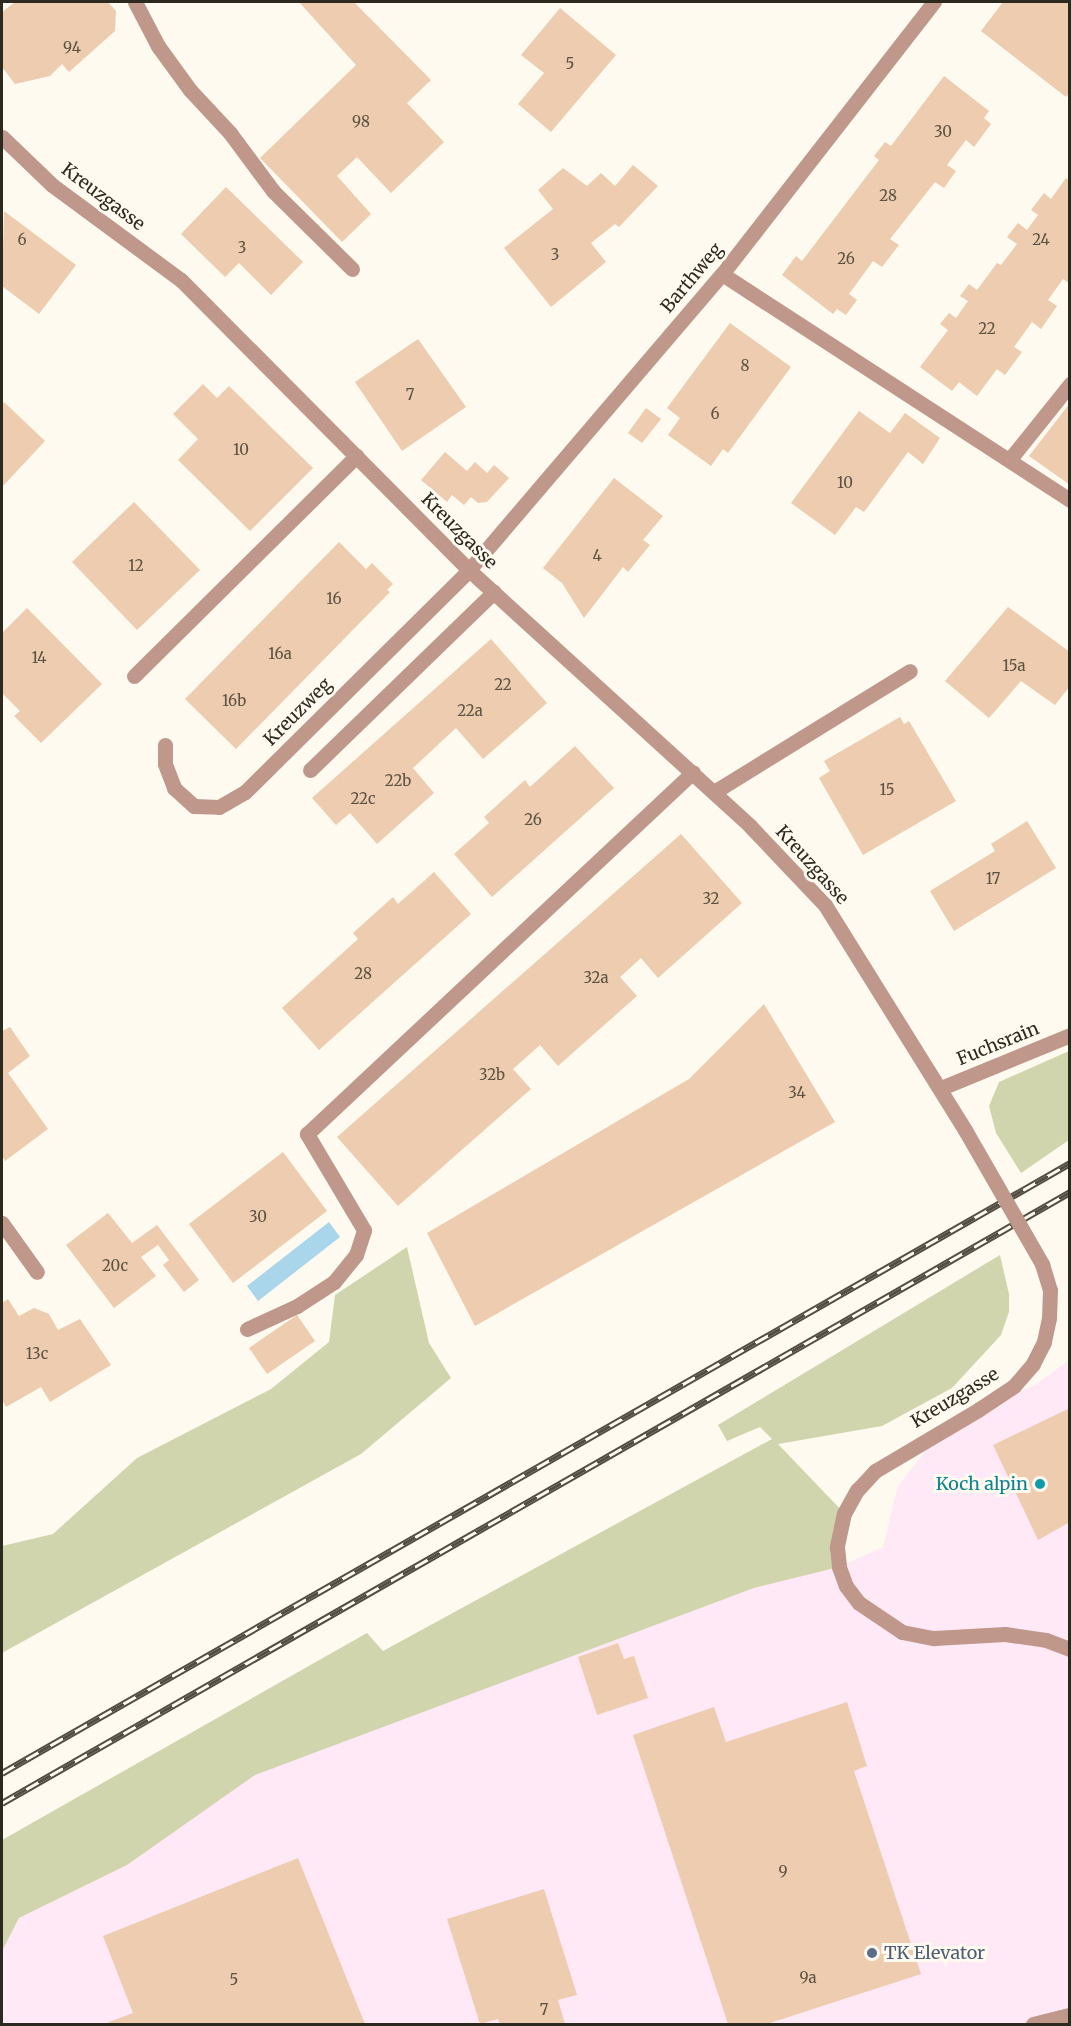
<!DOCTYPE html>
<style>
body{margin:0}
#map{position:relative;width:1071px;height:2026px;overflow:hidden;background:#fefaef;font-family:Merriweather,serif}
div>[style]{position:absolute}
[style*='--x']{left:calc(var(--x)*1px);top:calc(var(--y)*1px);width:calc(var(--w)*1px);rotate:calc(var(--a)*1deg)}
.commercial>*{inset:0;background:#ffe9f7}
.green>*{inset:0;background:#d1d5ad}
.water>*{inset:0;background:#a9d6ea}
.building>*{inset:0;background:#edccaf}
.service>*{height:15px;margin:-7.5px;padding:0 7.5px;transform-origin:7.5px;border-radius:7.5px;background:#bf978b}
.minor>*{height:15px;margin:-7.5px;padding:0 7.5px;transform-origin:7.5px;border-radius:7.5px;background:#bf978b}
.rail>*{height:7px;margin-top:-3.5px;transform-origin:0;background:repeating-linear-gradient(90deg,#fefaef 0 14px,#514d42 0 28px);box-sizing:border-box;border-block:2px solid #514d42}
.minor-bridge>*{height:15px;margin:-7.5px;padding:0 7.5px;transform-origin:7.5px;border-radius:7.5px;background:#bf978b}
.dots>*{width:16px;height:16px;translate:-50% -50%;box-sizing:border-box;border:3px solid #fefaef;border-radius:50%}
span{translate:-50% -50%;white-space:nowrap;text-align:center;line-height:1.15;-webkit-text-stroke:6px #fefaef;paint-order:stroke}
.number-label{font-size:15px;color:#5c5242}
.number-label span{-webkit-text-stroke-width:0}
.street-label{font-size:18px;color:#2c291e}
.culture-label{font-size:18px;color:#0d838f}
.right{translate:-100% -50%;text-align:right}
.service-label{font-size:18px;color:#4e5e75}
.left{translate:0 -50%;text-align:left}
.frame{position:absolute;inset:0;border:3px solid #2c291e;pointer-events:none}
</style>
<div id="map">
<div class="commercial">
<i style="clip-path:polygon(1069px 1360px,1069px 2024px,2px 2024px,2px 1951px,19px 1918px,127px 1865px,254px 1775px,754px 1588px,839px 1567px,883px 1547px,898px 1486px,942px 1430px,1038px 1383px)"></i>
</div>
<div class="green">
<i style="clip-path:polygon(1069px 1051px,1069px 1140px,1021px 1173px,996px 1133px,989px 1106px,999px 1082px)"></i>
<i style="clip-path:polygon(407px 1247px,429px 1343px,451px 1378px,361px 1454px,2px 1653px,2px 1546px,53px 1534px,137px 1458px,271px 1389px,329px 1342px,335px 1295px)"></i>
<i style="clip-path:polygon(1000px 1255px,1009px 1294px,1009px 1312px,1001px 1335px,952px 1388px,882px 1426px,778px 1444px,844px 1513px,839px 1567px,754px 1588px,255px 1775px,127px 1865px,19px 1918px,2px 1951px,2px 1840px,367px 1633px,383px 1651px,772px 1439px,760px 1427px,727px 1441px,718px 1425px)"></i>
</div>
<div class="water">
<i style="clip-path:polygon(329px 1222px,340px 1237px,258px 1301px,247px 1286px)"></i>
</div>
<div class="building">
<i style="clip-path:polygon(15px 2px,108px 2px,116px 11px,115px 31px,69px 72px,62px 64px,50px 76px,15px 84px,2px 67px,2px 12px)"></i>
<i style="clip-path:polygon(299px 2px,354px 2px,431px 80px,407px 103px,444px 142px,391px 193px,357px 157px,337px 176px,371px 214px,342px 242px,260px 158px,356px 65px)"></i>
<i style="clip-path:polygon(1003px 2px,1070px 2px,1070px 92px,1066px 97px,981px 31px)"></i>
<i style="clip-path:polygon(560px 8px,616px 55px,551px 132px,518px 104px,544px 73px,521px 55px)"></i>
<i style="clip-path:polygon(944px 76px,989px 111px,984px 118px,991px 124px,974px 147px,966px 140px,947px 165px,956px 171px,944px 188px,935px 182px,890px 239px,899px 245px,882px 267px,873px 261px,849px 294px,857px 300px,846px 315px,837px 309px,833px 314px,782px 275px,796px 256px,802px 261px,879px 160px,874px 156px,885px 142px,891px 146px)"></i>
<i style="clip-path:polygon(633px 165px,658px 186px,619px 227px,615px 224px,591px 243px,606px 262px,551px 307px,504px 248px,553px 209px,538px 190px,563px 168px,587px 186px,601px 173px,615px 186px)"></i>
<i style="clip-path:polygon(1066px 178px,1070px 181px,1070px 284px,1063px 279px,1048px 300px,1057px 306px,1041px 329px,1032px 322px,1014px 347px,1022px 352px,1005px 375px,997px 369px,977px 396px,959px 382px,952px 391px,920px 367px,948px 330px,940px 324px,949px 313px,956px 318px,968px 301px,960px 296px,969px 284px,977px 290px,997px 263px,1001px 265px,1017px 244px,1007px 237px,1018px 223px,1027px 230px,1038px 215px,1031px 210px,1044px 193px,1051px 199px)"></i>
<i style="clip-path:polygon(226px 187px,303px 262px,271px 295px,239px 263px,225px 277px,181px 234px)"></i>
<i style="clip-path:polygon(4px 211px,76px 265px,39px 314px,2px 286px)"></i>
<i style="clip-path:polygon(730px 323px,791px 367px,728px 453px,723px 449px,711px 466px,668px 435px,680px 418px,667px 408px)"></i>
<i style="clip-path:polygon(418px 339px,466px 407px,402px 451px,355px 382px)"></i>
<i style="clip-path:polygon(203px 384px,217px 398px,229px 386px,313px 468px,250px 531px,178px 460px,198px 439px,173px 414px)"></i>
<i style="clip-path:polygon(4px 402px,45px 441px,2px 487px,2px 405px)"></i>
<i style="clip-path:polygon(1070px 403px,1070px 485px,1029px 456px)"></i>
<i style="clip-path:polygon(646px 408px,661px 419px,642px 443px,628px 433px)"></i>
<i style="clip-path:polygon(859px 411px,890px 433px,905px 413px,940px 438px,923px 464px,908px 452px,864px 512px,856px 507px,835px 535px,791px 503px)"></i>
<i style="clip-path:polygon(445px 452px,467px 471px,475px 462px,487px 473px,494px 465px,509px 478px,487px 502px,478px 503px,471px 497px,464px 505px,452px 495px,447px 502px,421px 480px)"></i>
<i style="clip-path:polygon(614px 478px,663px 516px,643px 540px,650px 545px,628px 572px,623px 567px,584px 618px,562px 583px,543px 568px)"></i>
<i style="clip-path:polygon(134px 502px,200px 570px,137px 630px,72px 562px)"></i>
<i style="clip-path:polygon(339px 542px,366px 569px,372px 563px,393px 584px,387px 590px,390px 592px,236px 749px,185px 699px)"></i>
<i style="clip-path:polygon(1008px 607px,1070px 652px,1070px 686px,1055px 705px,1021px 681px,989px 718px,945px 681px)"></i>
<i style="clip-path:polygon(27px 608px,102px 684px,41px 743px,14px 716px,20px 711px,2px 693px,2px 633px)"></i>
<i style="clip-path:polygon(491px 639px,547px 703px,483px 759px,456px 728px,413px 768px,434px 793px,377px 844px,350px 813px,336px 825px,312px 798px)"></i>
<i style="clip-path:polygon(900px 717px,904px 724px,909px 721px,956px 801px,863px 855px,819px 778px,830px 771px,824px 761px)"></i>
<i style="clip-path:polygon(575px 746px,614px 788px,492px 897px,454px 854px,489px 823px,484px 817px,525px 780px,530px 787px)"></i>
<i style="clip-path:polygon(1027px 821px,1056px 868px,954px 931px,930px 891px,995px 851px,991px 844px)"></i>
<i style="clip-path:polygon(681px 834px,742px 903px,658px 978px,641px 958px,620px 977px,637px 996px,558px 1066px,540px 1045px,513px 1069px,531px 1089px,398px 1206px,337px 1137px)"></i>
<i style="clip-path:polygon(434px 872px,471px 914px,319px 1050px,282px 1008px,358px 939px,353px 933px,393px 897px,398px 904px)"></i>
<i style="clip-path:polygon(764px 1004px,835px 1122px,475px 1326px,427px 1233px,689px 1079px)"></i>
<i style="clip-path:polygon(10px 1027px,30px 1056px,8px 1073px,48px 1129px,5px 1161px,2px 1156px,2px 1031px)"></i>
<i style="clip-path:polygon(283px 1152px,327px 1211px,233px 1283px,189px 1224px)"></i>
<i style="clip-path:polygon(108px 1213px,132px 1243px,157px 1225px,199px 1280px,184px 1292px,163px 1265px,169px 1260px,158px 1245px,141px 1257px,156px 1276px,114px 1308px,66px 1245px)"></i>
<i style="clip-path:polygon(8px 1299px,19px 1316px,34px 1308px,49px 1314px,58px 1330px,80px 1319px,111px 1365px,50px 1402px,41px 1387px,6px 1407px,2px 1400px,2px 1303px)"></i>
<i style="clip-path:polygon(297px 1315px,315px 1341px,267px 1374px,249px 1348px)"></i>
<i style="clip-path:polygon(1070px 1408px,1070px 1522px,1038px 1540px,993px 1445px)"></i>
<i style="clip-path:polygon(618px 1643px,624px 1659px,634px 1656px,648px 1698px,597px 1715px,578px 1657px)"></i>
<i style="clip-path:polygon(847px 1702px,867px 1766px,854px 1771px,921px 1974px,767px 2024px,728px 2024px,633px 1735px,714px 1707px,726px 1742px)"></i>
<i style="clip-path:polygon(298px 1858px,365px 2024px,104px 2024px,133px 2013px,103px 1936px)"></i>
<i style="clip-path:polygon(544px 1889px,577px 1995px,558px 2000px,565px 2024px,500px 2024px,498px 2019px,480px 2024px,447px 1919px)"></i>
</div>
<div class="service">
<i style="--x:135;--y:2;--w:50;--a:62.4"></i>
<i style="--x:158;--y:46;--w:54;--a:54"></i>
<i style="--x:190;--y:90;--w:59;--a:47.1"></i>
<i style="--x:230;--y:133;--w:72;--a:53.4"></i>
<i style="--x:273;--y:191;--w:111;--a:44.6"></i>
<i style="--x:722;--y:274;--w:415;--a:33"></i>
<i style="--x:1010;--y:459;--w:96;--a:-51.3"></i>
<i style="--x:134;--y:676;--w:313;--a:-44.7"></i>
<i style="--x:165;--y:745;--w:19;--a:90"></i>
<i style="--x:165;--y:764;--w:26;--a:69"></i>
<i style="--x:174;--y:788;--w:27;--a:42"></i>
<i style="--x:194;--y:806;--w:25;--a:2"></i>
<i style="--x:219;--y:807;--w:30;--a:-30"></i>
<i style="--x:245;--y:792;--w:315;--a:-44.7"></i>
<i style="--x:469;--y:570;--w:389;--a:-49.5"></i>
<i style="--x:722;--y:274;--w:345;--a:-52.1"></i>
<i style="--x:310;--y:770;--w:256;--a:-44.1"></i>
<i style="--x:714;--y:792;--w:230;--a:-31.7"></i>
<i style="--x:2;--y:1223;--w:60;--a:54.5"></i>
<i style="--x:247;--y:1329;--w:55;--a:-24.7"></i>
<i style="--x:297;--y:1306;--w:44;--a:-33"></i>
<i style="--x:334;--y:1282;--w:35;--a:-51"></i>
<i style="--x:356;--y:1255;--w:26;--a:-72"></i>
<i style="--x:364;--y:1230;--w:112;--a:-120.7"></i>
<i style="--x:307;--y:1134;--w:529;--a:-43.16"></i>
</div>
<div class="minor">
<i style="--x:2;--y:137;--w:69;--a:43.8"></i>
<i style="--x:52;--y:185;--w:160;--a:36.4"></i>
<i style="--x:181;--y:280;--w:409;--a:45.2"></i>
<i style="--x:469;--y:570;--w:380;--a:42.3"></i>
<i style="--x:750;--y:826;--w:109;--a:46.5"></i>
<i style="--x:825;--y:905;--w:265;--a:58.1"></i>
<i style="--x:941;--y:1088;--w:139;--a:-22.3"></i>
<i style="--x:1033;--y:1364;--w:29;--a:131"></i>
<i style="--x:1014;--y:1386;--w:43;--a:146.3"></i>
<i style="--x:978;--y:1410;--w:120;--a:149.4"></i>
<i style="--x:875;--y:1471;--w:26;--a:133"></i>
<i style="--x:857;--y:1490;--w:26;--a:119"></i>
<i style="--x:844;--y:1513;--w:35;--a:102"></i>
<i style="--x:837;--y:1547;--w:20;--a:84"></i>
<i style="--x:839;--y:1567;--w:20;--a:70"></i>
<i style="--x:846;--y:1586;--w:21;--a:53"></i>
<i style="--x:859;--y:1603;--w:52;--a:34"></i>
<i style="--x:902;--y:1632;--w:33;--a:11"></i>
<i style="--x:934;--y:1638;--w:71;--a:-3.2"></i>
<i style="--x:1005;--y:1634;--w:41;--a:8.3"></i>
<i style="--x:1046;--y:1640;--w:26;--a:21"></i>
<i style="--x:1033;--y:2024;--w:38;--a:-14"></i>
</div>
<div class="rail">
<i style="--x:2;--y:1773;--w:1230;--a:-29.73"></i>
<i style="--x:2;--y:1803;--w:1230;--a:-29.77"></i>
</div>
<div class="minor-bridge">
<i style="--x:965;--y:1130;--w:155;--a:60.1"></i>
<i style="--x:1042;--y:1264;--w:27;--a:73"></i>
<i style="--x:1050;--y:1290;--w:28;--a:92"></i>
<i style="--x:1049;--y:1318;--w:25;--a:102"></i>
<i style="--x:1044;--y:1342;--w:25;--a:117"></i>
</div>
<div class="dots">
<i style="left:1040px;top:1484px;background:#0f9aa8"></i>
<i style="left:872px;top:1953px;background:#5c6f8a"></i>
</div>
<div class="number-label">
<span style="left:72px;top:48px">94</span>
<span style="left:570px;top:64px">5</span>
<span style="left:361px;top:122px">98</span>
<span style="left:943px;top:132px">30</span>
<span style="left:888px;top:196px">28</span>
<span style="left:22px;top:240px">6</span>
<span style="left:1041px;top:240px">24</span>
<span style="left:242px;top:248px">3</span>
<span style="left:555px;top:255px">3</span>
<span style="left:846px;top:259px">26</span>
<span style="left:987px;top:329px">22</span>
<span style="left:745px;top:366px">8</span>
<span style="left:410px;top:395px">7</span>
<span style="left:715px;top:414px">6</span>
<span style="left:241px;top:450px">10</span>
<span style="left:845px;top:483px">10</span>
<span style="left:597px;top:556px">4</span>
<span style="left:136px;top:566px">12</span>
<span style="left:334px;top:599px">16</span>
<span style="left:280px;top:654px">16a</span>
<span style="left:39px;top:658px">14</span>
<span style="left:1014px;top:666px">15a</span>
<span style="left:503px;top:685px">22</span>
<span style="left:234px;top:701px">16b</span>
<span style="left:470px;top:711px">22a</span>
<span style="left:398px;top:781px">22b</span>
<span style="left:887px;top:790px">15</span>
<span style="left:363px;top:799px">22c</span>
<span style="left:533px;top:820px">26</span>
<span style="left:993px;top:879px">17</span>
<span style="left:711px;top:899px">32</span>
<span style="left:363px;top:974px">28</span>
<span style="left:596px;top:978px">32a</span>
<span style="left:492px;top:1075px">32b</span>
<span style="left:797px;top:1093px">34</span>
<span style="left:258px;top:1217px">30</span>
<span style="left:115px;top:1266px">20c</span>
<span style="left:37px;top:1354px">13c</span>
<span style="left:783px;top:1872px">9</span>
<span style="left:808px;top:1978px">9a</span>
<span style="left:234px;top:1980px">5</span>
<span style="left:544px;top:2010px">7</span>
</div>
<div class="street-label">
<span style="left:103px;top:197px;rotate:37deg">Kreuzgasse</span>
<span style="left:692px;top:278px;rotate:-50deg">Barthweg</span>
<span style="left:459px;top:531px;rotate:45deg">Kreuzgasse</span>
<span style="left:298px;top:712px;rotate:-45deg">Kreuzweg</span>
<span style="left:812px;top:865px;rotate:48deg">Kreuzgasse</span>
<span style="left:998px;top:1044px;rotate:-22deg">Fuchsrain</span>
<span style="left:955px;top:1398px;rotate:-31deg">Kreuzgasse</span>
</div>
<div class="culture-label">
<span class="right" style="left:1028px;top:1484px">Koch alpin</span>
</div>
<div class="service-label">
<span class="left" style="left:884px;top:1953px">TK Elevator</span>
</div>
<div class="frame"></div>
</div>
